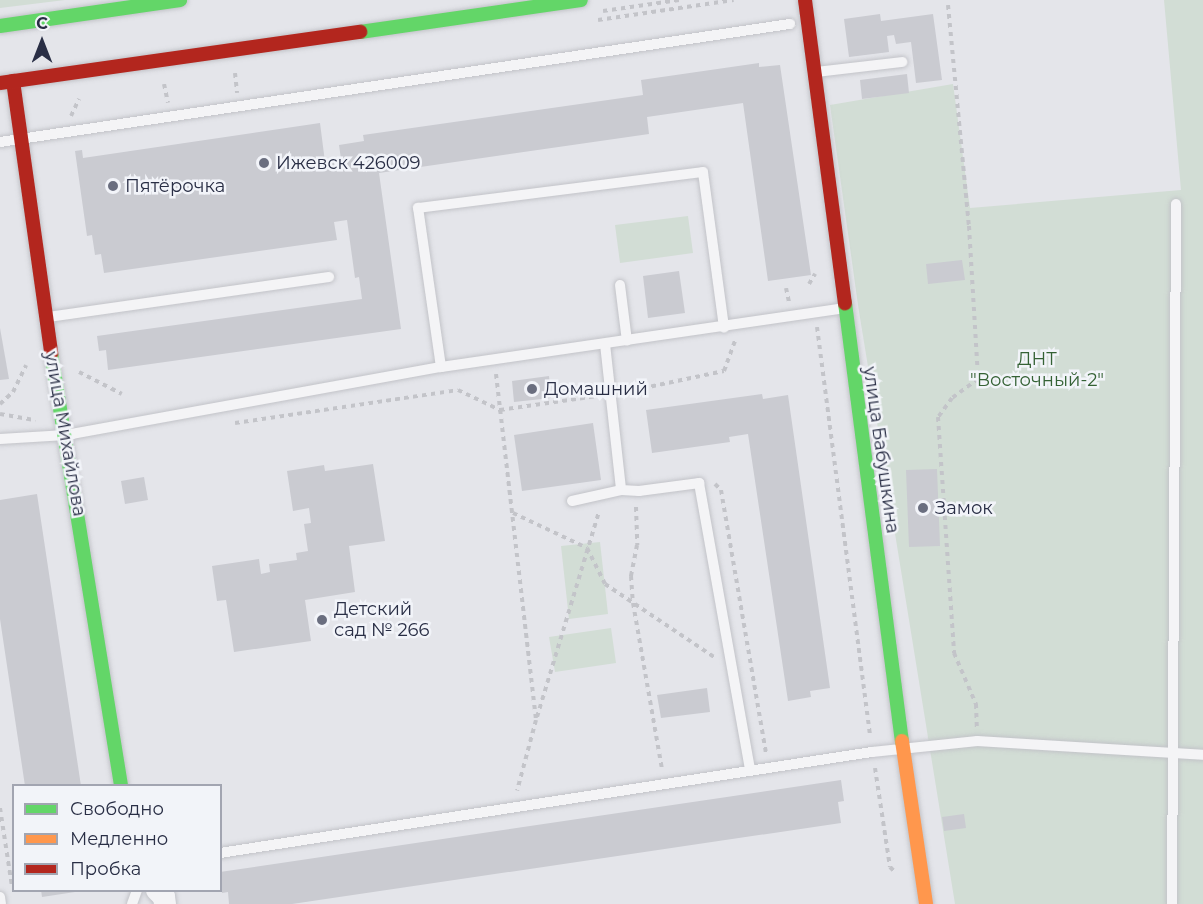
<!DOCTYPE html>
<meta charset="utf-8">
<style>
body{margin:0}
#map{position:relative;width:1203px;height:904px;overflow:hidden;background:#e4e5ea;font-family:Montserrat,sans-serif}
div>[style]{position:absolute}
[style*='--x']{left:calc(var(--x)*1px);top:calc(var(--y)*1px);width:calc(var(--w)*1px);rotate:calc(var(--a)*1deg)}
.green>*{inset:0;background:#d2ddd5}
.building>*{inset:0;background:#cacbd1}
.path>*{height:4px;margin-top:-2px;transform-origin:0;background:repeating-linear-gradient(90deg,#c3c4c9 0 4.5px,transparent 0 9px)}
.roads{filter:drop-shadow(0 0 2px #c2c3c8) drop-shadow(0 0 2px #c2c3c8)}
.lane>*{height:10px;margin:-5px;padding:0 5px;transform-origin:5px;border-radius:5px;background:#f4f4f6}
.street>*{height:22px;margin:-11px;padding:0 11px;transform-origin:11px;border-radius:11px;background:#f4f4f6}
.fast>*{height:14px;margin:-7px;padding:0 7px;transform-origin:7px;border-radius:7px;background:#63d668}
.slow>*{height:14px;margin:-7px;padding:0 7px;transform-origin:7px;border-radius:7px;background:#ff974d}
.jam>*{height:14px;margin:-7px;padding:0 7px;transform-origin:7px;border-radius:7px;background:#b3261e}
.dots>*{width:16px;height:16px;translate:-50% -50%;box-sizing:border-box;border:3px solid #f2f4f9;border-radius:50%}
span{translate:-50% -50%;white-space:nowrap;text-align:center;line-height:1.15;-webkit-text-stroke:5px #f2f4f9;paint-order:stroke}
.poi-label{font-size:18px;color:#292e45}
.left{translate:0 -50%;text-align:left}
.park-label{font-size:18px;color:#356235}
.street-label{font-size:18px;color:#292e45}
.legend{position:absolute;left:12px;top:784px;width:210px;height:108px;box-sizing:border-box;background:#f2f4f9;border:2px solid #a2a5b1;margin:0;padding:8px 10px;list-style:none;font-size:18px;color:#292e45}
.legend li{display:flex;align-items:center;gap:12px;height:30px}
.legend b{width:30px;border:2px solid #a2a5b1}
.north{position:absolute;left:12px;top:12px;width:60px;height:60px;-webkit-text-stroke:4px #f2f4f9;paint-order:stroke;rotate:0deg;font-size:16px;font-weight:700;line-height:24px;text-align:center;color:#292e45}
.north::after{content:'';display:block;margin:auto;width:21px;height:27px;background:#292e45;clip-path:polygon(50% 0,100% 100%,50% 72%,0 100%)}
</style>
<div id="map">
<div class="green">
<i style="clip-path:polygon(0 0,65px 0,0 8px)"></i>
<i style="clip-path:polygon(1164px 0,1203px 0,1203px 904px,955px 904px,858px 305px,830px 105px,953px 84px,970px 208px,1181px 190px)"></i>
<i style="clip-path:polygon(688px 216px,693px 253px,620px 263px,615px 225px)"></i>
<i style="clip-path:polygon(600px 542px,608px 614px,569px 619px,561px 546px)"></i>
<i style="clip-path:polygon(611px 628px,616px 663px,555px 672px,549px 637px)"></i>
</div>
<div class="building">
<i style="clip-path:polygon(880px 14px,881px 21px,933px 14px,942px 80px,916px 83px,911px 42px,896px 44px,894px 35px,887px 36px,889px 52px,849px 57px,844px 19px)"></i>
<i style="clip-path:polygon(759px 63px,759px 67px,780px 65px,811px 275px,768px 281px,743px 103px,647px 117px,649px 134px,379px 173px,401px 329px,108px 370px,106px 350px,99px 351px,97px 336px,362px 299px,359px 277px,355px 278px,347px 220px,334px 222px,337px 240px,104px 273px,101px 254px,95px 255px,92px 235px,87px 236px,75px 151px,82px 150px,83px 158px,320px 123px,325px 162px,341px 159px,339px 145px,364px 141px,363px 135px,643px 95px,641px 80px)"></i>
<i style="clip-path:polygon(907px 74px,909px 93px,862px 99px,860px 80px)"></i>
<i style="clip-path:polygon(962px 260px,965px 280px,928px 284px,926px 264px)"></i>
<i style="clip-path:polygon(679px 271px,685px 313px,648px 318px,643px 276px)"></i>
<i style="clip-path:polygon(0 328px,9px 379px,0 380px)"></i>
<i style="clip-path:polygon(549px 376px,551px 398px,514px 402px,512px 381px)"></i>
<i style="clip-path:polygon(762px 394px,763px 399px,788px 395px,830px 688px,810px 691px,811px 697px,788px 701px,748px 434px,729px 437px,730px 442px,652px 453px,646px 410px)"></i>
<i style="clip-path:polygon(593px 423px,601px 480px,522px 491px,514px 435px)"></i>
<i style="clip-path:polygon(373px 464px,385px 541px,349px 546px,355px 592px,305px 600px,311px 641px,234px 652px,226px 600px,217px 601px,212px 566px,259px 559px,261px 574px,270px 572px,269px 564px,297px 560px,296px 553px,308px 551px,304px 524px,311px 523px,309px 508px,293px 511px,287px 471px,324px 465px,325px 471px)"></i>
<i style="clip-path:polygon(937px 469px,940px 546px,909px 547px,906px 470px)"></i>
<i style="clip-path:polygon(144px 477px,148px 500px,125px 504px,121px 481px)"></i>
<i style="clip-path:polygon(37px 494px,81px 786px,25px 786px,0 619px,0 500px)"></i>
<i style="clip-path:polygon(707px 688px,710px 712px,661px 718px,657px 695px)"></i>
<i style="clip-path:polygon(841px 780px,844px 801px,838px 802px,841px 823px,292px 904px,229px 904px,228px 892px,222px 893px,220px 872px)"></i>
<i style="clip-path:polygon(964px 814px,966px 828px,944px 831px,942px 817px)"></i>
<i style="clip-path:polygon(41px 890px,75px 890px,75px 892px,42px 897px)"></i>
</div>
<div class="path">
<i style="--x:948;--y:5;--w:222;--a:84.6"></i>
<i style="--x:969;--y:226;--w:153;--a:86.6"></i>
<i style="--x:978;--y:379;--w:32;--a:144"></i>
<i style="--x:952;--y:398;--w:24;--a:126"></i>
<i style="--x:938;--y:417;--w:237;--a:86.1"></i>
<i style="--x:954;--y:653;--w:56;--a:66.7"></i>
<i style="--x:976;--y:704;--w:23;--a:88"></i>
<i style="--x:603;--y:11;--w:77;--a:-8.2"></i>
<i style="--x:598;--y:20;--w:137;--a:-8.4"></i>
<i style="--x:235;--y:73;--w:20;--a:84"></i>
<i style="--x:164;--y:84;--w:19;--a:78"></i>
<i style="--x:71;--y:116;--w:19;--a:-65"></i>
<i style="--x:809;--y:284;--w:12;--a:-59"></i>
<i style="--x:786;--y:288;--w:14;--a:78"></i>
<i style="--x:817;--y:327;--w:413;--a:82.6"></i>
<i style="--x:79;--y:372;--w:48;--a:27.1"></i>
<i style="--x:496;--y:374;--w:348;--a:83.4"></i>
<i style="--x:536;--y:720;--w:73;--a:105"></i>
<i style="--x:625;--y:392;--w:101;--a:-12"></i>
<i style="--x:724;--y:371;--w:33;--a:-70"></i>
<i style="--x:0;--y:404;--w:18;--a:-43"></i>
<i style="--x:13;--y:392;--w:30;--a:-64"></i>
<i style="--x:0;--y:414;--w:36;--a:10"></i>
<i style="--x:235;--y:423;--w:225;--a:-8.4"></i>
<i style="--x:458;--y:390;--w:47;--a:25.5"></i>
<i style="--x:500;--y:410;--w:98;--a:-8.2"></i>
<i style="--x:715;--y:484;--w:8;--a:45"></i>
<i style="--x:721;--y:490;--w:266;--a:80.3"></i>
<i style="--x:636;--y:507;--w:38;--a:88"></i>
<i style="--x:637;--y:545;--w:32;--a:101"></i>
<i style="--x:631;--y:576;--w:27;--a:86"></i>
<i style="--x:633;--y:603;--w:169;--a:80.1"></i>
<i style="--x:513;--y:513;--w:82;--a:25.3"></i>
<i style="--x:587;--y:548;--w:40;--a:63.4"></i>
<i style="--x:605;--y:584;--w:131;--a:33.8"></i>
<i style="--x:537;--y:717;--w:215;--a:-73.2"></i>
<i style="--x:875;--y:768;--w:100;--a:81.4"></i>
<i style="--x:890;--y:867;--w:6;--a:45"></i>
<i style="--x:0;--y:808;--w:79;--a:81.3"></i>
</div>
<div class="roads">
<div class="lane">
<i style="--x:817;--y:72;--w:86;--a:-6.7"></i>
<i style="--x:0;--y:142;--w:799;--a:-8.5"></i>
<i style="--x:620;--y:285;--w:56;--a:82.9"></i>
<i style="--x:48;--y:317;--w:284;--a:-8.1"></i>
<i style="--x:605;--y:344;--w:147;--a:83.7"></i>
<i style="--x:621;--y:490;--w:18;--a:3"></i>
<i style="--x:639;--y:491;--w:61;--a:-7.6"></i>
<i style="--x:699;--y:483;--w:291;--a:79.9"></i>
<i style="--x:441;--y:367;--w:161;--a:-98.2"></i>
<i style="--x:418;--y:208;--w:287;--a:-7.2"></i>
<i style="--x:703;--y:172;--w:157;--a:82.3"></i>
<i style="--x:0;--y:439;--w:66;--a:-3.5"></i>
<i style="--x:66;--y:435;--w:381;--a:-10.3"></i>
<i style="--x:441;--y:367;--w:407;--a:-8.3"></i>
<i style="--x:572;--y:501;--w:50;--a:-12.7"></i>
<i style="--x:220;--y:853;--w:660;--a:-8.81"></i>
<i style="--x:872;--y:752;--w:106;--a:-6"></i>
<i style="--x:977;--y:741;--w:226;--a:3.5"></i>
<i style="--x:0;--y:897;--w:7;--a:82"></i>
<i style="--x:132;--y:904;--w:15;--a:-70"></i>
<i style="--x:1172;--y:904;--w:700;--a:-89.67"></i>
</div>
<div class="street">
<i style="--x:157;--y:890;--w:10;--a:45"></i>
<i style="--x:164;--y:897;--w:7;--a:82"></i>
</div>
<div class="fast">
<i style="--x:0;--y:26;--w:182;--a:-8.2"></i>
<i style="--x:360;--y:32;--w:223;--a:-8.2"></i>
<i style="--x:845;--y:303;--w:442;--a:82.6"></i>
<i style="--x:51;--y:353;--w:439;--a:80.8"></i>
</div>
<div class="slow">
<i style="--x:902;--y:741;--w:165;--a:81.6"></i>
</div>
<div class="jam">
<i style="--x:805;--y:0;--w:306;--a:82.5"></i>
<i style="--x:13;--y:81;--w:275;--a:82"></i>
<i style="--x:0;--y:83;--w:364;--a:-8.1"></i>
</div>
</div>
<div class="dots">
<i style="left:264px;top:163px;background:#6a6e7f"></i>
<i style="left:113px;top:186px;background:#6a6e7f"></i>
<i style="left:532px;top:389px;background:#6a6e7f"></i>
<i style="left:923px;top:508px;background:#6a6e7f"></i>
<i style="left:322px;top:620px;background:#6a6e7f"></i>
</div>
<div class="poi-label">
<span class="left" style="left:276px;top:163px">Ижевск 426009</span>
<span class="left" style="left:125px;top:186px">Пятёрочка</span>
<span class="left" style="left:544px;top:389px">Домашний</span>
<span class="left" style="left:935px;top:508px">Замок</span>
<span class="left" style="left:334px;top:620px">Детский<br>сад № 266</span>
</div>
<div class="park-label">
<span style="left:1037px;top:370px">ДНТ<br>"Восточный-2"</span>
</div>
<div class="street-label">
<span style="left:65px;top:434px;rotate:80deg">улица Михайлова</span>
<span style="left:881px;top:450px;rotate:82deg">улица Бабушкина</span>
</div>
<ul class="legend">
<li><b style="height:8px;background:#63d668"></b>Свободно</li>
<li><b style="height:8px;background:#ff974d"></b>Медленно</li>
<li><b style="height:8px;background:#b3261e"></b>Пробка</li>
</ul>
<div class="north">С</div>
</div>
